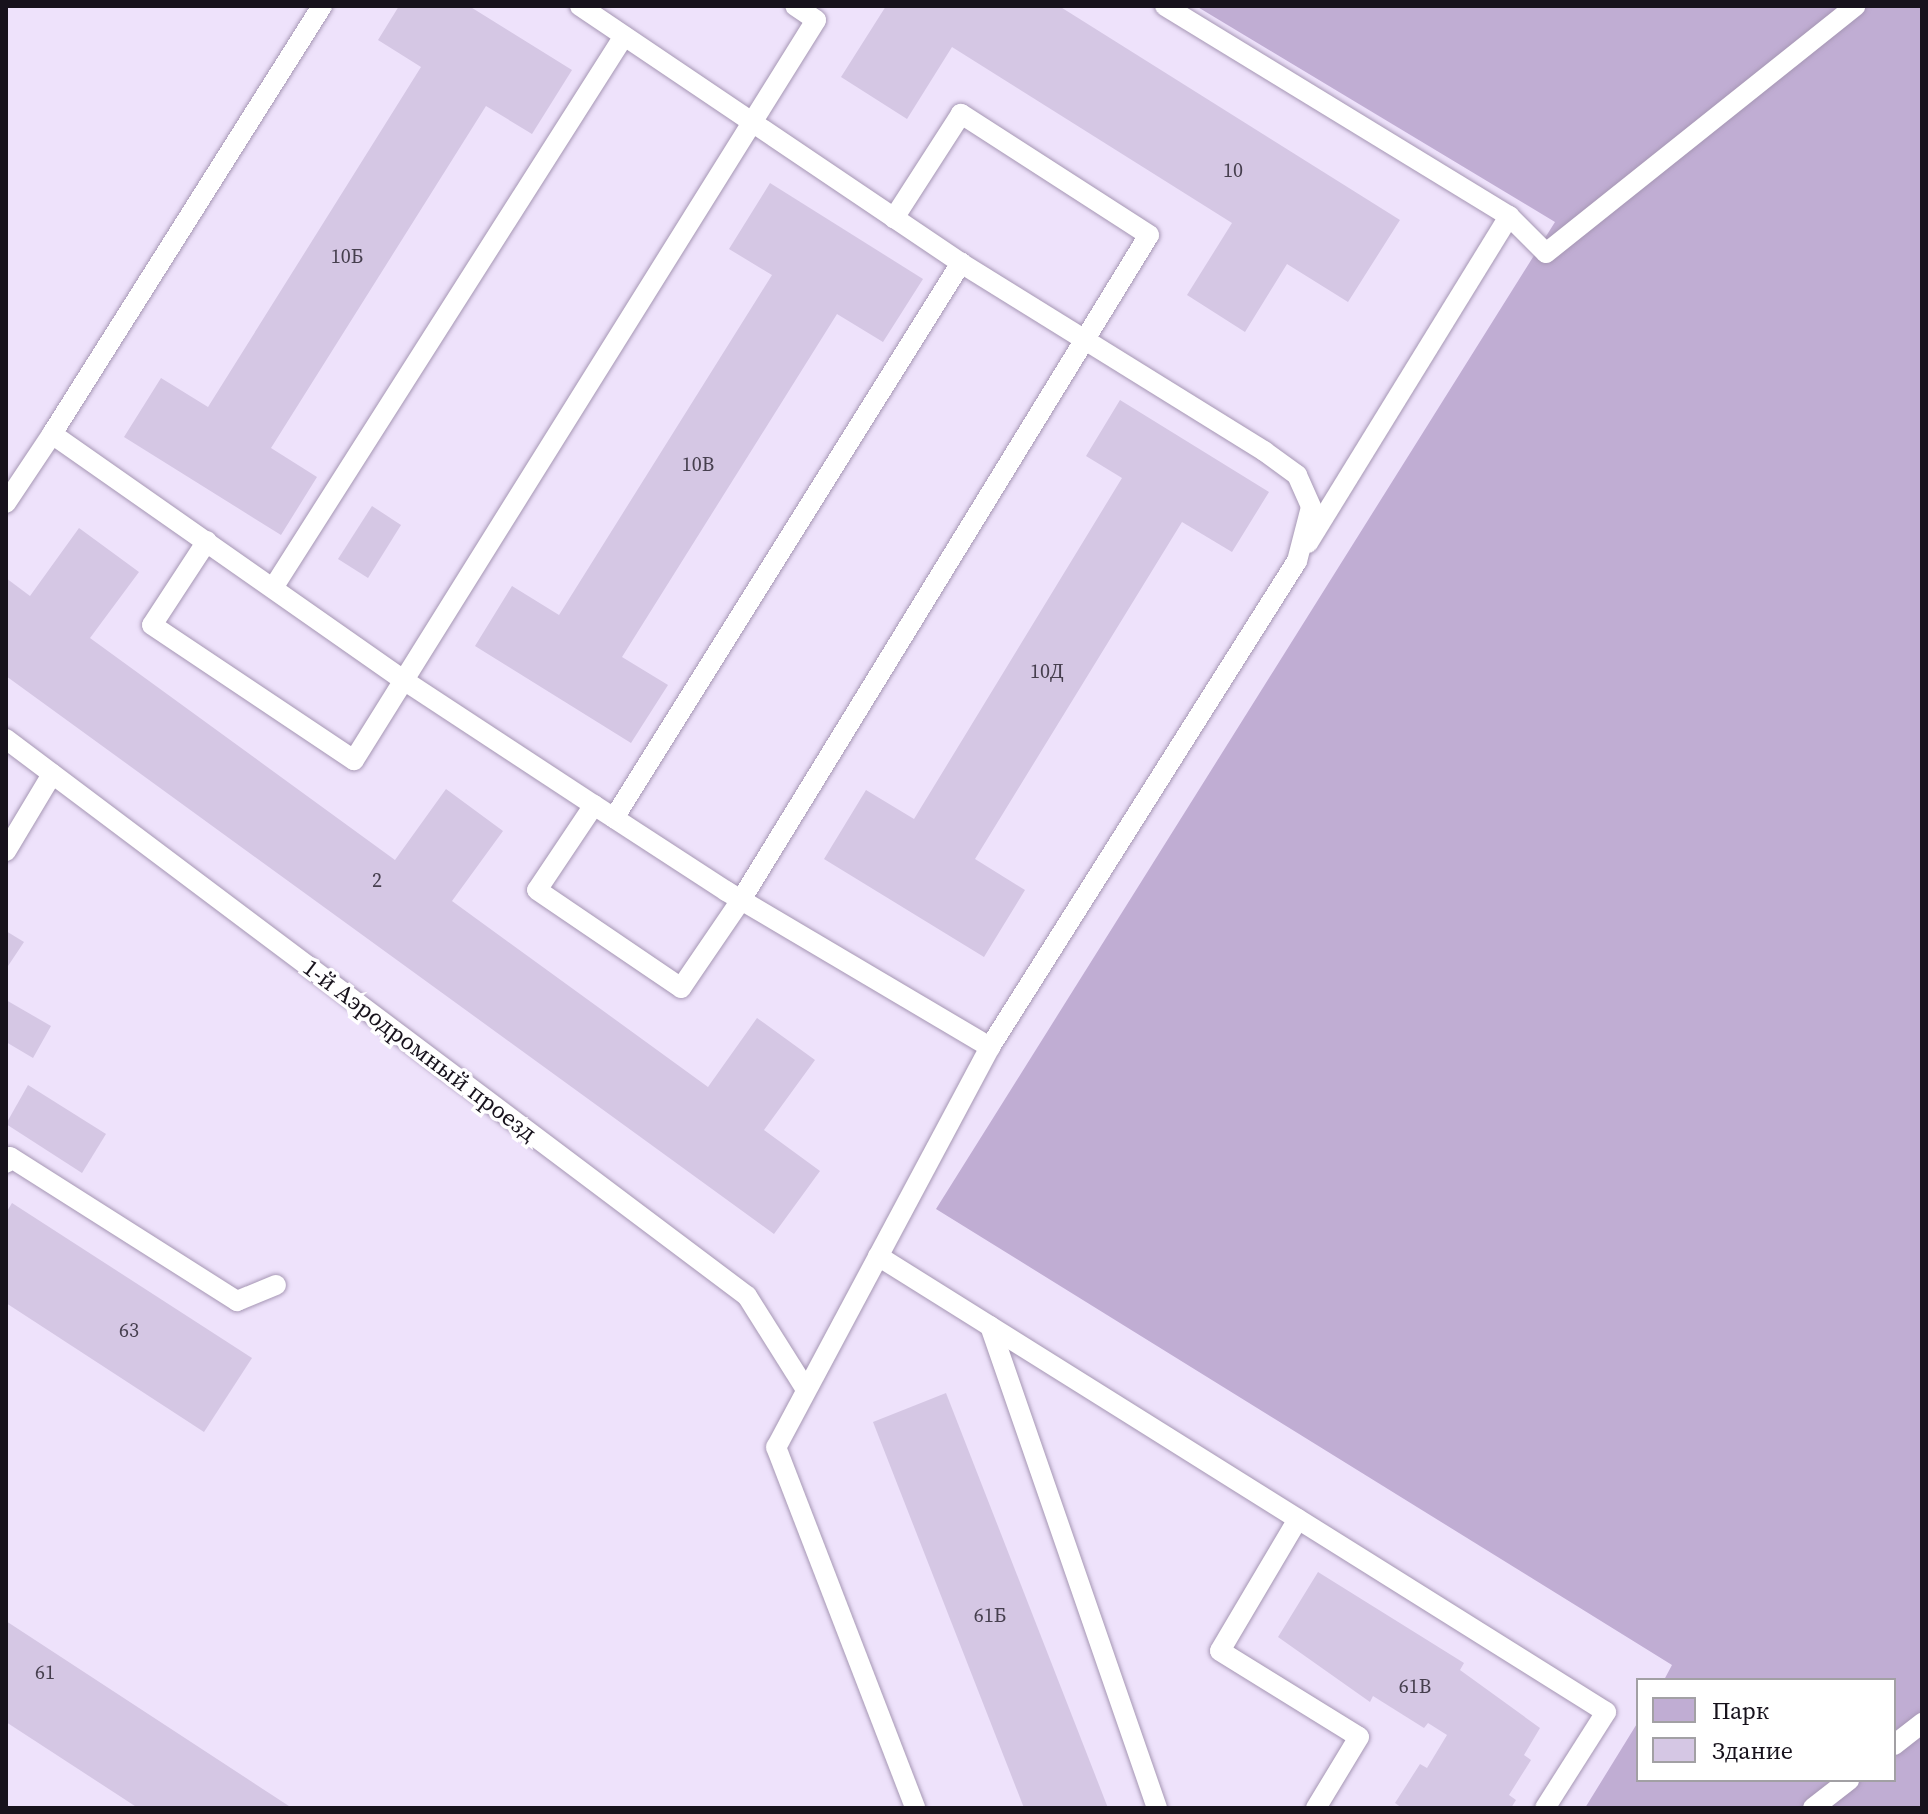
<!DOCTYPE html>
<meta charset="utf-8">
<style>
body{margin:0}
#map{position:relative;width:1928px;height:1814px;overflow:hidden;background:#eee2fb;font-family:"Source Serif 4",serif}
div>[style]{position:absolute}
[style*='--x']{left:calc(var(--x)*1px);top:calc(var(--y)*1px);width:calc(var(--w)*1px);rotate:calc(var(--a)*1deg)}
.green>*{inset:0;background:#c0add3}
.building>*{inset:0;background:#d5c7e4}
.roads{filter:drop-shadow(0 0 2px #a697b4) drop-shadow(0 0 2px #a697b4)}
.lane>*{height:20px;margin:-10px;padding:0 10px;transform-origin:10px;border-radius:10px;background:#fff}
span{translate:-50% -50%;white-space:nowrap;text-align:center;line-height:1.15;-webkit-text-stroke:7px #fff;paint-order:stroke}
.number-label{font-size:20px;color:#463f4e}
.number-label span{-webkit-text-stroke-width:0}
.street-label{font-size:24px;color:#17121c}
.frame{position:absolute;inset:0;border:8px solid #17121c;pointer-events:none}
.legend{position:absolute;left:1636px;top:1678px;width:260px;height:104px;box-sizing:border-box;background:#fff;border:2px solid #a2a0a4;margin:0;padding:10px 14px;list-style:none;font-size:24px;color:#17121c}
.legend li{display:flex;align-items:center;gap:16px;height:40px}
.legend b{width:40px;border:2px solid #a2a0a4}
</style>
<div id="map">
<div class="green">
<i style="clip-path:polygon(1196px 6px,1922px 6px,1922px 1808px,1585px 1808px,1638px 1722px,1638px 1780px,1894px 1780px,1894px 1680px,1664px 1680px,1672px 1665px,936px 1209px,1555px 222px)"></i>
</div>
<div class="building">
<i style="clip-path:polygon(399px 6px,469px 6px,572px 70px,532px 134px,486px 106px,271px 448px,317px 477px,281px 535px,124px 437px,161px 378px,208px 407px,421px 67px,378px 40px)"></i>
<i style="clip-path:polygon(886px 6px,1059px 6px,1400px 220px,1348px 302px,1287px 264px,1245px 332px,1187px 295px,1232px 223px,952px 47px,907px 119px,841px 77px)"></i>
<i style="clip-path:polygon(770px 183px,923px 279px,883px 342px,837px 314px,622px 657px,668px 685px,631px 743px,475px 646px,512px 586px,559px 615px,772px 275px,729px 249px)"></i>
<i style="clip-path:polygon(1120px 400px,1269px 492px,1232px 552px,1182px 522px,975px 859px,1025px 890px,984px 957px,824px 859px,866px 790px,914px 819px,1122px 478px,1086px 456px)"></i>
<i style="clip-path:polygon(372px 506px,401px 525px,368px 578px,338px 559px)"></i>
<i style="clip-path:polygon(79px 528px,139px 572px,90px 638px,395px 860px,446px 789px,503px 831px,452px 901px,708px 1087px,757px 1018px,815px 1060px,764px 1130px,820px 1171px,774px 1234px,6px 676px,6px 578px,30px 596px)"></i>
<i style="clip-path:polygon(6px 931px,24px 942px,6px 969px)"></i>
<i style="clip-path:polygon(6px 1000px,51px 1026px,33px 1058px,6px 1042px)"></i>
<i style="clip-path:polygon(28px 1085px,106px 1134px,82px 1173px,6px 1124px)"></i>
<i style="clip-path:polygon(12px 1203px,252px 1358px,204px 1432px,6px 1303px,6px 1213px)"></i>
<i style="clip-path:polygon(946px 1393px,1108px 1808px,1024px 1808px,873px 1422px)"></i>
<i style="clip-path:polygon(1318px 1572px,1464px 1663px,1460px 1670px,1540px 1728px,1524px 1755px,1531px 1760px,1509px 1795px,1516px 1800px,1511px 1808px,1402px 1808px,1395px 1803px,1420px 1764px,1427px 1768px,1447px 1735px,1428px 1723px,1424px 1728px,1373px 1696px,1370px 1702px,1278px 1637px)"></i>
<i style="clip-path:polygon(6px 1621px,292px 1808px,138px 1808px,6px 1722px)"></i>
</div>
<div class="roads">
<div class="lane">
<i style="--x:322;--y:6;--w:506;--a:122.25"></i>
<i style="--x:52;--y:434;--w:431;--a:35"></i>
<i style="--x:405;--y:681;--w:226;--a:33.3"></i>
<i style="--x:594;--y:805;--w:158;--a:33.1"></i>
<i style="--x:726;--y:891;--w:307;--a:30.6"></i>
<i style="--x:580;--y:6;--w:460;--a:34"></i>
<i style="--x:961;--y:263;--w:357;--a:31.8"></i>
<i style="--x:1264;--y:451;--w:41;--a:36"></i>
<i style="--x:1297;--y:475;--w:35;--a:66"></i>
<i style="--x:1311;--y:507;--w:56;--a:104.5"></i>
<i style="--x:1297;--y:561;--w:575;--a:122.28"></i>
<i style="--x:990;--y:1047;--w:454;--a:118.1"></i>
<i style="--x:776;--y:1447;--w:387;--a:68.9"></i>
<i style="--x:1165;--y:6;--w:403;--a:31.4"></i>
<i style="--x:1509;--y:216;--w:52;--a:45"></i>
<i style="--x:1546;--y:253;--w:396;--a:-38.6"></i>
<i style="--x:6;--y:503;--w:83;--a:-56.3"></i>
<i style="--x:207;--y:541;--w:100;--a:123.2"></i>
<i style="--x:152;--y:625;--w:243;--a:33.8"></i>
<i style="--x:354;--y:760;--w:872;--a:-58.02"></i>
<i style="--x:816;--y:20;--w:25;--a:-146"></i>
<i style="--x:1308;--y:543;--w:384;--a:-58.4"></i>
<i style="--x:273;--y:588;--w:654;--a:-57.55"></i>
<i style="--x:6;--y:739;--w:927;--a:36.93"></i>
<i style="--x:747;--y:1296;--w:109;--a:57.8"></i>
<i style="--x:594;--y:805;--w:102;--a:123.8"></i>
<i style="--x:537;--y:890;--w:174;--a:34.2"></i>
<i style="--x:681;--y:988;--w:107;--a:-55.7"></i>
<i style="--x:741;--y:900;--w:780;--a:-58.47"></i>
<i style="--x:1149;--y:235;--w:224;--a:-147.2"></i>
<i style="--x:961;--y:114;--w:124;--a:122.8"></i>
<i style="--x:614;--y:818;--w:655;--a:-57.99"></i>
<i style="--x:6;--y:851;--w:90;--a:-59.1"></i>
<i style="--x:6;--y:1163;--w:7;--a:-56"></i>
<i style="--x:10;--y:1157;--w:269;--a:32.4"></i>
<i style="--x:237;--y:1301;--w:42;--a:-22.3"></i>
<i style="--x:878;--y:1256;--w:859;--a:32.06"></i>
<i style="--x:1606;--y:1712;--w:114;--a:122.4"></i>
<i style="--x:990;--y:1326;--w:510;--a:70.89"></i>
<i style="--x:1298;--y:1519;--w:153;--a:120.6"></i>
<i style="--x:1220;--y:1651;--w:163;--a:31.7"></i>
<i style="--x:1359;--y:1737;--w:83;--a:121.2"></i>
<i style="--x:1894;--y:1745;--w:36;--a:-38"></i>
<i style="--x:1813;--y:1808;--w:46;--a:-37.9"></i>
</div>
</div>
<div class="number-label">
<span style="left:1233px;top:170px">10</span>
<span style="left:347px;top:256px">10Б</span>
<span style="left:698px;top:464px">10В</span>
<span style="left:1047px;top:671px">10Д</span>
<span style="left:377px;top:880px">2</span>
<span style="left:129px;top:1330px">63</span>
<span style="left:990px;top:1615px">61Б</span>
<span style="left:45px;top:1672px">61</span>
<span style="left:1415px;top:1686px">61В</span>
</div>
<div class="street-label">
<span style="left:420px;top:1050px;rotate:37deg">1-й Аэродромный проезд</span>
</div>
<div class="frame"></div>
<ul class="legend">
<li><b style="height:22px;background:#c0add3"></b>Парк</li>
<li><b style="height:22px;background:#d5c7e4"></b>Здание</li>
</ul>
</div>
